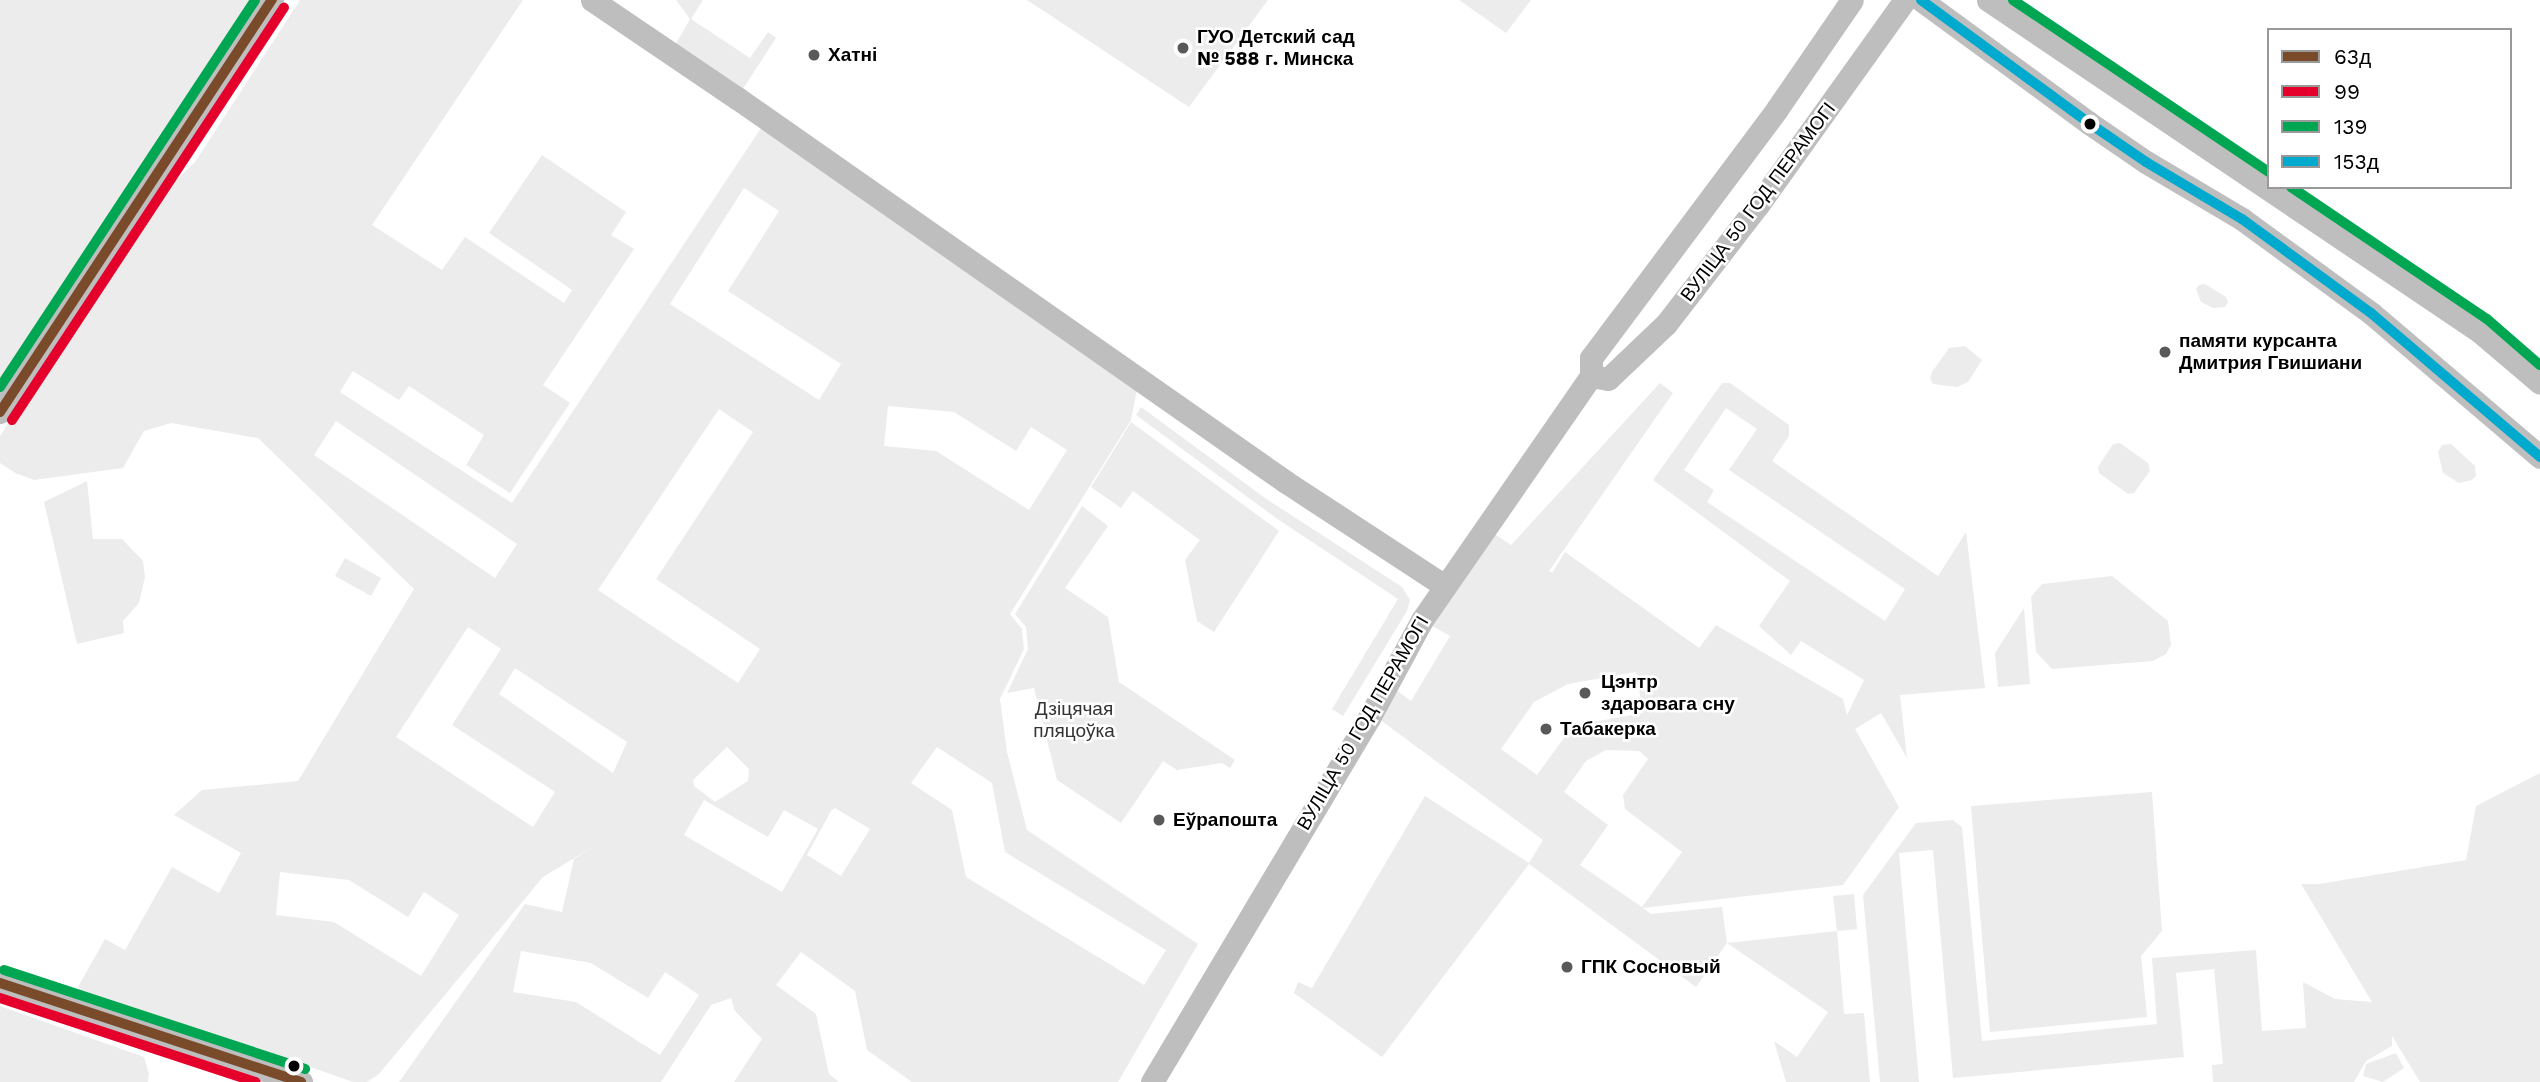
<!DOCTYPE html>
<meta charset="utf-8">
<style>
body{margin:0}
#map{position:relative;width:2540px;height:1082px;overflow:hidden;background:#fff;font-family:"Work Sans",sans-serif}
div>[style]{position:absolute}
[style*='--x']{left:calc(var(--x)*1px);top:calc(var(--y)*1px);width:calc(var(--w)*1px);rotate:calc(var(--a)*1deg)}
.green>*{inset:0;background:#ececec}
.minor>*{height:23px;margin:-11.5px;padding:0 11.5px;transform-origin:11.5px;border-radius:11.5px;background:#bebebe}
.bus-1>*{height:10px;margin:-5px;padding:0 5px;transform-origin:5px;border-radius:5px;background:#7a4b2a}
.bus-2>*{height:10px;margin:-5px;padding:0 5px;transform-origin:5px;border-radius:5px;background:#e4002b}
.bus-3>*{height:10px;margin:-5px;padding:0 5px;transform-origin:5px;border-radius:5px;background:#00a651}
.bus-4>*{height:10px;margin:-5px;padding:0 5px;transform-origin:5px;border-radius:5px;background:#00a9ce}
.dots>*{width:19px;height:19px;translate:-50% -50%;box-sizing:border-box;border:4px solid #fff;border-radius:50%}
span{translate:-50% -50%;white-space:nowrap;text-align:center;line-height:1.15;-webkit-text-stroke:5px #fff;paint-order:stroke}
.poi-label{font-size:19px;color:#000;font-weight:700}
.left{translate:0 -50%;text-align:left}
.street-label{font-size:19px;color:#000}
.park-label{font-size:19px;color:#333}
.legend{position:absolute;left:2267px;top:28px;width:245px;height:161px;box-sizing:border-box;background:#fff;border:2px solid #999;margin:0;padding:9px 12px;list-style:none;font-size:21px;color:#000}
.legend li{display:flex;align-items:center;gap:14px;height:35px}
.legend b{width:35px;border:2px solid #999}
</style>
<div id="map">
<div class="green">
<i style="clip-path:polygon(0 0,256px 0,0 382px)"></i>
<i style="clip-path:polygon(evenodd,300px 0,523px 0,372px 225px,442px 270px,465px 237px,564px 303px,572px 290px,489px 233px,542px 155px,626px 212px,611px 235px,634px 249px,543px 385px,570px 403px,510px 493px,466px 465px,484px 435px,409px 386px,399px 400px,353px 371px,340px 392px,512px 503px,767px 119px,1139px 380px,1131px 420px,1010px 614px,1022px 629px,1024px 649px,1000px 699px,1007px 752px,1027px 830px,1198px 944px,1118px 1082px,912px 1082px,867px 1050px,855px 991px,801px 952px,776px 985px,816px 1014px,829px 1074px,839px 1082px,734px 1082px,762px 1039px,735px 1011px,731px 998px,711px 1005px,661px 1082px,399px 1082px,525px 904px,562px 912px,574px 859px,594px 846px,543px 877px,379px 1074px,367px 1082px,353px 1082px,248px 1045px,137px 1013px,133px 1019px,78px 997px,79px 985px,105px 939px,125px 950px,172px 867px,219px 893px,241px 853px,174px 815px,202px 790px,298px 781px,414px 589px,258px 438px,171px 423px,144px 431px,123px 468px,34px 480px,15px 473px,0 463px,0 436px,140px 214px,195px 162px,300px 0,744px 188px,779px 211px,728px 291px,841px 364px,819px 400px,670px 304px,744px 188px,300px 0,888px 406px,954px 412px,1016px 451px,1031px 427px,1067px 450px,1029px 510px,936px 451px,884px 446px,888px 406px,300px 0,719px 409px,753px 432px,656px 579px,760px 649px,738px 683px,598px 590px,719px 409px,300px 0,336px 421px,517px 544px,495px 578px,314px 455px,336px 421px,300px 0,468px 627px,501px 649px,452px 725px,555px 792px,533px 827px,396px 737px,468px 627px,300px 0,515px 668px,627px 742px,613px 773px,499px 694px,515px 668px,300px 0,727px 747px,749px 769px,748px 781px,715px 802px,694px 786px,693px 780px,727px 747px,300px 0,937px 747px,992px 783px,1005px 852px,1166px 950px,1144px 985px,966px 877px,952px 810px,911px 783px,937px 747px,300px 0,704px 800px,768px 837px,784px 810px,818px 829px,782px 892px,684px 835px,704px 800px,300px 0,835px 808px,870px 829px,841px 876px,807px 855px,831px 811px,835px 808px,300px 0,280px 872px,349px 880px,408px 917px,424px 892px,459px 915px,421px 976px,334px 922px,276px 915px,280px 872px,300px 0,521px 951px,591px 963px,648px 998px,665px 972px,699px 995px,660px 1055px,576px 1002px,513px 992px,521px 951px)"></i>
<i style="clip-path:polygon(676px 0,703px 0,691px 19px,750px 58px,768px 32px,776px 38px,737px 98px,670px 54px,690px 19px)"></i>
<i style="clip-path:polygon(1027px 0,1268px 0,1189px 107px)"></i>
<i style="clip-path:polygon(1459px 0,1531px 0,1506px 33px)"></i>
<i style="clip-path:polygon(2205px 284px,2226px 297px,2228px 302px,2225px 307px,2213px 308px,2201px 302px,2196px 289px,2199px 285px)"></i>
<i style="clip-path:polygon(1965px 346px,1982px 360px,1968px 382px,1957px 387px,1933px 384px,1930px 379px,1932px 372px,1949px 348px)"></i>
<i style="clip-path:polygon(evenodd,1660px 383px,1673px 393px,1549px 571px,1552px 573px,1565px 552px,1699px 648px,1716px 625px,1843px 699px,1847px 715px,1864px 680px,1801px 641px,1791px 655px,1759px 626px,1790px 581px,1653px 480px,1722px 383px,1730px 383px,1789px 425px,1789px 436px,1772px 461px,1938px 576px,1966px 532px,1985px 688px,1900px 695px,1907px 758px,1881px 713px,1855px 729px,1899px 807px,1843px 885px,1643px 908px,1651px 914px,1722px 907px,1727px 943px,1837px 931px,1833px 896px,1854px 894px,1857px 929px,1837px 931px,1844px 1014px,1864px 1013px,1870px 1082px,1786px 1082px,1774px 1041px,1797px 1057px,1828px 1012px,1727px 943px,1696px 987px,1529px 864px,1382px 1057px,1294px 993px,1298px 982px,1312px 988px,1425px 796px,1529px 863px,1543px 840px,1379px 719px,1395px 689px,1411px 701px,1450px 636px,1422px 620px,1484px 527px,1511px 545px,1660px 383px,1726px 408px,1757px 429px,1729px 470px,1905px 589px,1885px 621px,1707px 502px,1714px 490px,1684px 470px,1726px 408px,1660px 383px,1636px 672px,1643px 713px,1587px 723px,1566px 735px,1537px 775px,1501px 749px,1534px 702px,1568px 684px,1636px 672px,1660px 383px,1606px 750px,1639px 751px,1648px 759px,1623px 795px,1625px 809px,1682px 852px,1642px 907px,1580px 865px,1608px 825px,1564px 792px,1586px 761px,1606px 750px)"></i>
<i style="clip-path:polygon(1141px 407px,1265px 498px,1402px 587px,1410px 600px,1407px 611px,1343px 716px,1332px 709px,1398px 599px,1276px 518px,1136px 415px)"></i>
<i style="clip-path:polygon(1131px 422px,1279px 531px,1214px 632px,1197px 621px,1185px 560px,1200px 540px,1133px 491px,1121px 508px,1091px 487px)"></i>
<i style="clip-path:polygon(2120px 443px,2148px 463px,2150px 471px,2134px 493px,2128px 494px,2099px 473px,2098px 467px,2113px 444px)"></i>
<i style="clip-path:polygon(2451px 444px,2475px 466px,2476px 476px,2472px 480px,2459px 483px,2443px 473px,2438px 452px,2442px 445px)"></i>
<i style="clip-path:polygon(87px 481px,93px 539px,122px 539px,143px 561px,145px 577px,139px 603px,123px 621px,124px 633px,77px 644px,44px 502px)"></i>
<i style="clip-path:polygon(1082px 506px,1108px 526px,1065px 588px,1108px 617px,1119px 682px,1235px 760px,1230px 768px,1222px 763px,1177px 770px,1163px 761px,1121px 823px,1057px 780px,1034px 688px,1007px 693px,1028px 649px,1026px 627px,1015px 614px)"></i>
<i style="clip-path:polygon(345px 558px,381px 578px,371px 596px,335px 576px)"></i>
<i style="clip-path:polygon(2112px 576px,2168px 621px,2171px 645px,2166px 654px,2153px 661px,2052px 669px,2036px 652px,2031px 597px,2042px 584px)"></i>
<i style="clip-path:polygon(2024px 608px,2030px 684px,1998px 687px,1995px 653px)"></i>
<i style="clip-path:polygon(2540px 773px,2540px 1082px,2420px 1082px,2392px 1036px,2392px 1046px,2366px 1061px,2354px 1082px,2213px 1082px,2212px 1065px,2223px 1064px,2214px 969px,2176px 973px,2184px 1057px,1953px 1078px,1933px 850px,1899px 853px,1919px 1082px,1880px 1082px,1863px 895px,1916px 823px,1953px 820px,1962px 827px,1982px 1041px,2157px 1024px,2152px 958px,2256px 950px,2262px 1031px,2306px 1028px,2303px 982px,2335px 999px,2372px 1002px,2301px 884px,2319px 884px,2466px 860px,2476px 806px)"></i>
<i style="clip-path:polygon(2152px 792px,2162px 931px,2141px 956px,2147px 1017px,1990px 1032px,1971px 806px)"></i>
<i style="clip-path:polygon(0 1006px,144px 1057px,149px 1074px,148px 1082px,0 1082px)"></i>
<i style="clip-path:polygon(2396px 1053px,2404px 1068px,2383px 1082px,2363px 1076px,2366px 1064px)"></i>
</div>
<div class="minor">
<i style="--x:592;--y:0;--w:175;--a:34.1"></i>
<i style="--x:737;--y:98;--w:670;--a:34.97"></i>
<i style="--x:1286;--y:482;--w:190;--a:33.2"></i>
<i style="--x:1921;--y:0;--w:208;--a:36.2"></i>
<i style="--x:2089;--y:123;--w:69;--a:34.4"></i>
<i style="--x:2146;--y:162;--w:112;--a:30.7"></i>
<i style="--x:2242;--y:219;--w:160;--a:36.1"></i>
<i style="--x:2371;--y:313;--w:222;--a:40.4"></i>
<i style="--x:1988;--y:0;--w:592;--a:33.99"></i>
<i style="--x:2479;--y:331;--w:80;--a:40.4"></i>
<i style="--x:1591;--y:376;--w:17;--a:10"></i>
<i style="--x:1608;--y:379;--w:80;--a:-43.5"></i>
<i style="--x:1666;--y:324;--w:150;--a:-52.3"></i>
<i style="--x:1758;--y:205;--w:252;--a:-54.4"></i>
<i style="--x:0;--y:412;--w:494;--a:-56.6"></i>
<i style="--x:0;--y:983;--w:317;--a:18.2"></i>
<i style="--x:1152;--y:1082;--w:424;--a:-59.2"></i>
<i style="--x:1369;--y:718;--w:111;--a:-61.6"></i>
<i style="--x:1422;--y:620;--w:297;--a:-55.3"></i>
<i style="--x:1591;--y:376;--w:18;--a:-90"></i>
<i style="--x:1591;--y:358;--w:311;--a:-53.2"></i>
<i style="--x:1777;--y:109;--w:132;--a:-55.5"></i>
</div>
<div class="bus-1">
<i style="--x:0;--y:412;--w:494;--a:-56.6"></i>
<i style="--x:0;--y:983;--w:317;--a:18.2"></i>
</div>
<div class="bus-2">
<i style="--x:12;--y:420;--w:494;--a:-56.6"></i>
<i style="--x:0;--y:998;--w:269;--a:18.2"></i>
</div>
<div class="bus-3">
<i style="--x:2013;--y:0;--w:308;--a:33.9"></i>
<i style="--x:2291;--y:187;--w:236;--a:34"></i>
<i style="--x:2487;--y:319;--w:70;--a:41"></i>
<i style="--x:0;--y:387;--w:463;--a:-56.6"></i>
<i style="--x:4;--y:970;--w:317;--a:18.2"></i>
</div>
<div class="bus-4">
<i style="--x:1921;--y:0;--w:208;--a:36.2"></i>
<i style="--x:2089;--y:123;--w:69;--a:34.4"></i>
<i style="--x:2146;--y:162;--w:112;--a:30.7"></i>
<i style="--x:2242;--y:219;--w:160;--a:36.1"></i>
<i style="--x:2371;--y:313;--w:222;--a:40.4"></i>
</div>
<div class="dots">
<i style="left:1183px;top:48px;background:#595959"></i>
<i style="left:814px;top:55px;background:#595959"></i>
<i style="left:2090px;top:124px;background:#000"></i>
<i style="left:2165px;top:352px;background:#595959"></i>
<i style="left:1585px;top:693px;background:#595959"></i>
<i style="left:1546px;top:729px;background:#595959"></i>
<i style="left:1159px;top:820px;background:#595959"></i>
<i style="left:1567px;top:967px;background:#595959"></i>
<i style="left:294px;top:1066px;background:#000"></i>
</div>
<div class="poi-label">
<span class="left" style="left:1197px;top:48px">ГУО Детский сад<br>№ 588 г. Минска</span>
<span class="left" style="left:828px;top:55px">Хатні</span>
<span class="left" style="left:2179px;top:352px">памяти курсанта<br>Дмитрия Гвишиани</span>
<span class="left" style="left:1601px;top:693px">Цэнтр<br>здаровага сну</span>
<span class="left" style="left:1560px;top:729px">Табакерка</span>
<span class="left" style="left:1173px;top:820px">Еўрапошта</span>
<span class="left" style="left:1581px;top:967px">ГПК Сосновый</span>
</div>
<div class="street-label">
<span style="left:1758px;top:202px;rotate:-53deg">ВУЛІЦА 50 ГОД ПЕРАМОГІ</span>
<span style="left:1363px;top:723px;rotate:-60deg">ВУЛІЦА 50 ГОД ПЕРАМОГІ</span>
</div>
<div class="park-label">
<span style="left:1074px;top:720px">Дзіцячая<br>пляцоўка</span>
</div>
<ul class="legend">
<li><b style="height:9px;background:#7a4b2a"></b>63д</li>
<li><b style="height:9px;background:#e4002b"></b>99</li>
<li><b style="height:9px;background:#00a651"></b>139</li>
<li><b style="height:9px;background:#00a9ce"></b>153д</li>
</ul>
</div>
